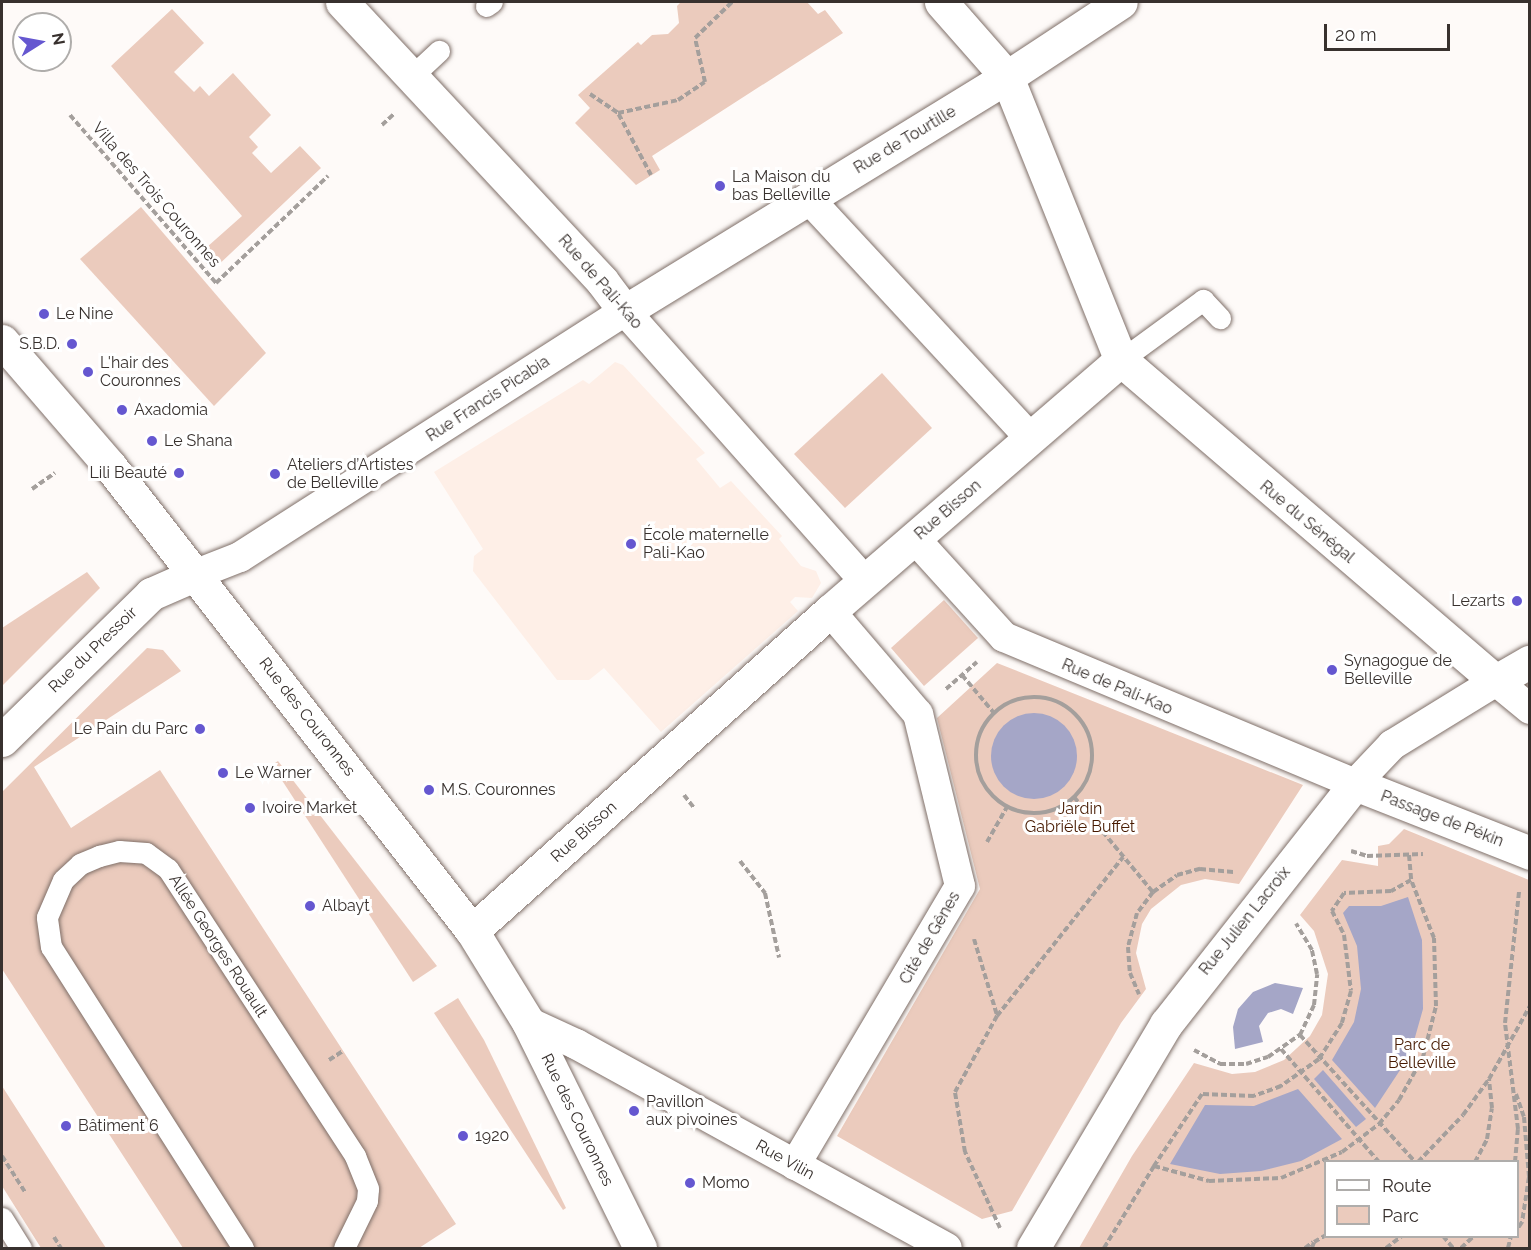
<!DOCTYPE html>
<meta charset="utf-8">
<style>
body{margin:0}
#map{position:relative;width:1531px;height:1250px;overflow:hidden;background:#fefaf8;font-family:Raleway,sans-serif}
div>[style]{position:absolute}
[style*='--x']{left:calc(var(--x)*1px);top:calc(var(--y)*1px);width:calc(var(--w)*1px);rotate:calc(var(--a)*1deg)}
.built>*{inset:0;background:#feefe7}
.green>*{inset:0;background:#ebcbbd}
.water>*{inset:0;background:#a5a6c7}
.round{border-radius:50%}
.path>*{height:4px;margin-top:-2px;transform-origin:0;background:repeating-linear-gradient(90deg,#a49f9c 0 6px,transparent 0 9px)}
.path>.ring{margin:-2px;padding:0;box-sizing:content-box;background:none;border:4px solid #a49f9c;border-radius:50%}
.roads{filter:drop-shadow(0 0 2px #7f6f68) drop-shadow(0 0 2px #7f6f68)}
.service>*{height:21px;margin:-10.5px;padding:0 10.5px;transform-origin:10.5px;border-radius:10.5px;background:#fff}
.pedestrian>*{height:30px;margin:-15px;padding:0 15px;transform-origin:15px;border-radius:15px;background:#fff}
.minor>*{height:33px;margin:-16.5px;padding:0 16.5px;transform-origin:16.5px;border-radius:16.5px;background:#fff}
.dots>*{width:16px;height:16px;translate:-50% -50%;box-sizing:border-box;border:3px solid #fff;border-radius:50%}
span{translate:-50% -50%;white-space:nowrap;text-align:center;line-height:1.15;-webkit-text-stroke:6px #fff;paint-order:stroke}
.street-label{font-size:16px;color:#38312e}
.poi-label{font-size:16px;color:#38312e}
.left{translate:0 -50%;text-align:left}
.right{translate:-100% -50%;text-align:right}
.park-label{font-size:16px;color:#471a01}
.frame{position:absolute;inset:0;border:3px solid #38312e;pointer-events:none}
.legend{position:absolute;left:1324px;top:1160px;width:195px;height:78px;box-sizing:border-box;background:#fff;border:2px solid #afadab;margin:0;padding:8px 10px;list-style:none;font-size:18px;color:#38312e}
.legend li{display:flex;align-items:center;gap:12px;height:30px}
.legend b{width:30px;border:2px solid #afadab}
.north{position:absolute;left:12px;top:12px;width:60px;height:60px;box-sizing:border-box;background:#fff;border:2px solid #afadab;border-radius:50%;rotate:79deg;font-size:16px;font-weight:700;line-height:24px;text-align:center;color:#38312e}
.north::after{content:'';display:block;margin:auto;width:21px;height:27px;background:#6557d0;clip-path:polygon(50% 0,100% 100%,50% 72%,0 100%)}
.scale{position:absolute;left:1324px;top:24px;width:126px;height:27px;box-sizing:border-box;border:3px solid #38312e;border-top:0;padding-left:8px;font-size:18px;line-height:21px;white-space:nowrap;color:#38312e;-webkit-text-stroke:4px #fff;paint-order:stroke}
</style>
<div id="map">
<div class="built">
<i style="clip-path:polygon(615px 362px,623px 365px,705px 453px,696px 459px,720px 488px,731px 481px,782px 536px,779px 539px,801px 566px,816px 571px,821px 583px,812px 598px,795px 597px,790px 602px,798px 611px,661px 732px,604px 668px,589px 680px,557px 680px,473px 571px,474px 556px,483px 549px,434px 472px,583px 380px,589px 384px)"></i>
</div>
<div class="green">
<i style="clip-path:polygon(681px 2px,807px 2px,818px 14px,825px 10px,843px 33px,652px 156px,660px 170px,636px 185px,575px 123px,590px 108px,578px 95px,638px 42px,641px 45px,652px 35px,668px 34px,679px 23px,677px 6px)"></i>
<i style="clip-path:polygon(172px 9px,204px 43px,174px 72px,194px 92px,200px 86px,209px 96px,233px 73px,271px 115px,249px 137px,258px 147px,252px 153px,271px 173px,300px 146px,321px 168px,213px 270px,198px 255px,242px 216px,111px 66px)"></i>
<i style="clip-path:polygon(141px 207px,266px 353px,214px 406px,80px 259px)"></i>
<i style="clip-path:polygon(882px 373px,932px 428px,845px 508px,794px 454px)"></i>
<i style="clip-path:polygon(87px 572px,100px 588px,2px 686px,2px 628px)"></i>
<i style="clip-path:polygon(944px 600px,978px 638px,924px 686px,891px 648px)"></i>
<i style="clip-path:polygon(147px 648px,163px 650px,181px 671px,34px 767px,71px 828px,160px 770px,456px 1224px,419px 1248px,183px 1248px,2px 969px,2px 792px)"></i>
<i style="clip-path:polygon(997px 663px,1303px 785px,1239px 884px,1205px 879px,1181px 885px,1151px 909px,1142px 924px,1136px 953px,1146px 989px,1121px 1023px,1012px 1211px,982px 1219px,837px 1136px,980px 889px,937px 718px)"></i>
<i style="clip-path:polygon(278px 761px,437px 966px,413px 982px,272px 765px)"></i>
<i style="clip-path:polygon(evenodd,1404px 829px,1529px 880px,1529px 1248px,1079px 1248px,1132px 1156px,1194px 1063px,1232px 1074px,1255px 1072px,1284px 1060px,1310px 1036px,1322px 1015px,1328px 974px,1314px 931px,1300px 915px,1342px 860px,1378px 866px,1378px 846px,1389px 844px,1404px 829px,1326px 1162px,1518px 1162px,1518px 1236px,1326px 1236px,1326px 1162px)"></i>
<i style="clip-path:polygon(458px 998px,484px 1040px,566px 1208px,563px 1210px,434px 1013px)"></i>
<i style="clip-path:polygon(2px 1086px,102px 1242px,106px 1248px,41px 1248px,2px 1186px)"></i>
</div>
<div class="water">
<i class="round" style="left:991px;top:713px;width:86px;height:86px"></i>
<i style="clip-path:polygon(1408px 897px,1422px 940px,1423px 1009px,1410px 1055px,1375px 1108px,1332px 1060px,1354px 1022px,1361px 989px,1357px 946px,1343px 913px,1349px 906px,1381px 906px)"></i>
<i style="clip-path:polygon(1275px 983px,1303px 988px,1293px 1014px,1281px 1009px,1268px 1013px,1259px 1026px,1263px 1042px,1235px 1049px,1233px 1027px,1238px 1009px,1253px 992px)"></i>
<i style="clip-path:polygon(1323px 1070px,1366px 1119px,1356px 1127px,1314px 1079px)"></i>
<i style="clip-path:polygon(1298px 1089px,1342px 1139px,1301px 1161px,1261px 1171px,1220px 1174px,1170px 1164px,1205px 1105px,1254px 1106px)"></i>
</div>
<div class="path">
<i style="--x:590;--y:94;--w:34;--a:34"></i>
<i style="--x:70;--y:115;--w:223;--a:49"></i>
<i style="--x:216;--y:283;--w:155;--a:-43.7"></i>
<i style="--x:382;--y:125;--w:16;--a:-43"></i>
<i style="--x:651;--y:175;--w:70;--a:-118"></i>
<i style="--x:618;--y:113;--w:61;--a:-12.2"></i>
<i style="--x:678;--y:100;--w:32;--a:-34"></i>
<i style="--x:705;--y:82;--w:45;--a:-102.8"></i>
<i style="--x:695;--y:38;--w:52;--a:-44.2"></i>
<i style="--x:32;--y:489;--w:28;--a:-35"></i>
<i style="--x:962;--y:675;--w:50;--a:49.9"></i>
<i style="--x:946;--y:689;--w:41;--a:-41.1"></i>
<i class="ring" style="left:976px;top:697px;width:112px;height:112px"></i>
<i style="--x:684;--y:795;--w:16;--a:52"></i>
<i style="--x:1074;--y:797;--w:124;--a:50.3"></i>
<i style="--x:1153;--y:892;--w:26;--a:127"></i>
<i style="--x:1137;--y:913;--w:35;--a:105"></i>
<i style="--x:1128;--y:947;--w:26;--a:86"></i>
<i style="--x:1130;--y:973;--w:23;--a:67"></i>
<i style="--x:987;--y:842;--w:40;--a:-60.3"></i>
<i style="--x:1351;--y:851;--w:17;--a:17"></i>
<i style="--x:1367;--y:856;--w:56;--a:-2"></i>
<i style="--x:1409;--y:855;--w:25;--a:85"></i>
<i style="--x:1411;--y:880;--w:23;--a:151"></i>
<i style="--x:1391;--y:891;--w:47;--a:177.6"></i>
<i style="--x:1344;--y:893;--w:22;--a:124"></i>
<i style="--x:1332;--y:911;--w:27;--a:63"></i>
<i style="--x:1344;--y:935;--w:56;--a:82.9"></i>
<i style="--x:1351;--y:991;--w:33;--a:106"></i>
<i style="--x:1342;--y:1023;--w:43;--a:122.6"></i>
<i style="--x:1319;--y:1059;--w:47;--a:144.6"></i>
<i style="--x:1281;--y:1086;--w:29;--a:160"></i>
<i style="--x:1254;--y:1096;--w:52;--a:-177.8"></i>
<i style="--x:1202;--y:1094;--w:87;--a:123.7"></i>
<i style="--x:1154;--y:1166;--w:57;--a:15.3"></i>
<i style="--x:1209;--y:1181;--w:72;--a:-2.4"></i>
<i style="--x:1281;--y:1178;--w:66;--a:-23.1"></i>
<i style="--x:1342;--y:1152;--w:46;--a:-37.1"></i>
<i style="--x:1379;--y:1124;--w:31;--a:-50"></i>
<i style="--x:1399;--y:1100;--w:49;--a:-60.8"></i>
<i style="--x:1423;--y:1057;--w:53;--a:-75.7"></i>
<i style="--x:1436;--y:1006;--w:68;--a:-91.7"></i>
<i style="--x:1434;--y:938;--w:62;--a:-111.6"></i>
<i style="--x:740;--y:861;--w:41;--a:52"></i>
<i style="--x:765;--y:893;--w:66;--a:77.7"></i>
<i style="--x:1153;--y:892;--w:29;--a:-35"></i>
<i style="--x:1177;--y:875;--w:24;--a:-15"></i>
<i style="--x:1200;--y:869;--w:36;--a:5"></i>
<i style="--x:974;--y:939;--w:79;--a:73.2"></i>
<i style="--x:1300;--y:1035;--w:171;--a:47.8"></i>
<i style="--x:1281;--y:1049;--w:150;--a:49.1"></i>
<i style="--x:1194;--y:1050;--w:30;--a:28"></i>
<i style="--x:1220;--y:1064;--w:26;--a:0"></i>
<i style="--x:1246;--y:1064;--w:23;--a:-18"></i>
<i style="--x:1268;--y:1057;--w:39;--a:-35"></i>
<i style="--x:1300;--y:1035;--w:33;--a:-65"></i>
<i style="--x:1314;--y:1005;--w:31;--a:-84"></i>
<i style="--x:1317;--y:974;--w:25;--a:-102"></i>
<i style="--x:1312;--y:950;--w:31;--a:-121"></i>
<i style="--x:329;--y:1060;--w:17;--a:-33"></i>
<i style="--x:1516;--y:1094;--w:24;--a:71"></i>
<i style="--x:1524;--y:1117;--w:60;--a:85.2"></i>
<i style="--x:1529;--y:1177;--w:46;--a:98.8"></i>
<i style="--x:1522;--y:1222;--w:7;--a:124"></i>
<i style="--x:2;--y:1156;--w:43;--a:57.4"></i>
<i style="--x:1418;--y:1162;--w:65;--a:-46.2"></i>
<i style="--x:1463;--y:1115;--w:44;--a:-54.2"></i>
<i style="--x:1489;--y:1079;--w:84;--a:-60.7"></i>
<i style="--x:1475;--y:1162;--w:26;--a:-62"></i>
<i style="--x:1487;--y:1139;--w:31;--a:-81"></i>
<i style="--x:1492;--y:1108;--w:29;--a:-96"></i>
<i style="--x:1515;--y:1162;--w:33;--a:-85"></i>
<i style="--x:1518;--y:1129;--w:107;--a:-97"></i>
<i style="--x:1505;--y:1023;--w:133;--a:-83.9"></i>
<i style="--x:1000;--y:1228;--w:84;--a:-114.7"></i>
<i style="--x:965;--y:1152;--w:61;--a:-99.5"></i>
<i style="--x:955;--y:1092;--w:87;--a:-61.1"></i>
<i style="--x:997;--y:1016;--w:203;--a:-51.6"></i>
<i style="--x:1443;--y:1236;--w:16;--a:50"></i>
<i style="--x:54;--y:1237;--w:13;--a:58"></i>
<i style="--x:1104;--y:1248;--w:96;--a:-58.6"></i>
<i style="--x:1305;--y:1248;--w:10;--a:-37"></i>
<i style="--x:1312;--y:1248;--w:6;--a:-72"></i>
<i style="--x:1314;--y:1242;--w:14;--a:-30"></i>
<i style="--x:1386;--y:1248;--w:20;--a:-37"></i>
<i style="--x:1461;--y:1248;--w:18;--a:-43"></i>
<i style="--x:1508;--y:1248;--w:12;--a:-76"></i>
</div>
<div class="roads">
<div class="service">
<i style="--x:486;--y:6;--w:7;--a:-34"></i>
<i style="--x:412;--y:76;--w:37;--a:-43"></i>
<i style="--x:1121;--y:360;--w:102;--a:-36.2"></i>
<i style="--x:1203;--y:300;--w:25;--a:47"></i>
<i style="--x:2;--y:1218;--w:36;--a:58"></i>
<i style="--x:243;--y:1248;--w:357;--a:-122.5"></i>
<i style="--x:51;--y:947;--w:30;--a:-98"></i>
<i style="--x:47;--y:917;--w:40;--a:-66.6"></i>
<i style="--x:63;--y:880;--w:23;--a:-43"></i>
<i style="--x:80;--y:864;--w:21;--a:-23"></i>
<i style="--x:99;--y:856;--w:21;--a:-14"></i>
<i style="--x:119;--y:851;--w:27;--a:4"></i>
<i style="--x:146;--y:853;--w:27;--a:36"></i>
<i style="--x:168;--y:869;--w:343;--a:56.9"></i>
<i style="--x:355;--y:1156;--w:35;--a:68"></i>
<i style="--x:368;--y:1189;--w:12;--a:95"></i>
<i style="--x:367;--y:1201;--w:52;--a:116.1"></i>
</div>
<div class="pedestrian">
<i style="--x:809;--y:199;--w:327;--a:47.2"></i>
<i style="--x:915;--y:539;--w:132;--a:47.8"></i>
<i style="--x:1004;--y:637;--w:381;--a:22.7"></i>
<i style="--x:1355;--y:784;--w:54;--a:-46.5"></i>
<i style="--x:1392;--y:745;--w:122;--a:-31.6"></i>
<i style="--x:1496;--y:681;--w:44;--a:39.5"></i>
<i style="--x:194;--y:575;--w:49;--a:-21.4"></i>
<i style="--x:240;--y:557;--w:457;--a:-32.6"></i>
<i style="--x:625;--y:311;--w:344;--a:48.4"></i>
<i style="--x:528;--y:1022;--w:53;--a:24.6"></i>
<i style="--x:576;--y:1044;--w:423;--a:28.8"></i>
<i style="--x:795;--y:1165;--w:324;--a:-59.4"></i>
<i style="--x:960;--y:886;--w:177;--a:-103.7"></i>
<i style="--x:918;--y:714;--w:135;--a:-130.5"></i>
</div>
<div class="minor">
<i style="--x:342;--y:2;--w:381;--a:47"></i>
<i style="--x:602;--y:281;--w:38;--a:53"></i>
<i style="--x:625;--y:311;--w:448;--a:-31.5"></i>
<i style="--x:1007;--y:77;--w:136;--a:-33.3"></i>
<i style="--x:941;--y:2;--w:100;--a:48.7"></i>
<i style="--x:1007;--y:77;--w:305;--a:68.1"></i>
<i style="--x:1121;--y:360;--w:494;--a:40.6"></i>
<i style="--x:1496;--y:681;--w:39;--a:-30"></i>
<i style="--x:2;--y:341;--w:165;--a:49.2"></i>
<i style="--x:110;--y:466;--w:589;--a:52.1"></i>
<i style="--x:472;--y:931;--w:107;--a:58.4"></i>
<i style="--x:528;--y:1022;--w:252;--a:63.6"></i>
<i style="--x:2;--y:740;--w:209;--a:-44.4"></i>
<i style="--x:151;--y:594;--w:47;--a:-23.8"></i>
<i style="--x:472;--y:931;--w:480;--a:-41.8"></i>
<i style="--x:830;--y:611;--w:384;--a:-40.8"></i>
<i style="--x:1033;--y:1248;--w:261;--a:-59.3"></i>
<i style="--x:1166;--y:1024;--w:305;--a:-51.8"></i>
<i style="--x:1355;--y:784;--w:188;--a:21.5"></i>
</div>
</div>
<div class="dots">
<i style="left:720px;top:186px;background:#6557d0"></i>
<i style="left:44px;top:314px;background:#6557d0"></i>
<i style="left:72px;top:344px;background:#6557d0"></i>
<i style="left:88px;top:372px;background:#6557d0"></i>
<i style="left:122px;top:410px;background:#6557d0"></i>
<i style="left:152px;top:441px;background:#6557d0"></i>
<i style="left:179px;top:473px;background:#6557d0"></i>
<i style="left:275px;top:474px;background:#6557d0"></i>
<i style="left:631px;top:544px;background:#6557d0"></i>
<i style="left:1517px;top:601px;background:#6557d0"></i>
<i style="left:1332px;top:670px;background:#6557d0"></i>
<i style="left:200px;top:729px;background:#6557d0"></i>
<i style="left:223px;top:773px;background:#6557d0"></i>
<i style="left:429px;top:790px;background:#6557d0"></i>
<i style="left:250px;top:808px;background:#6557d0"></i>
<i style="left:310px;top:906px;background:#6557d0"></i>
<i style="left:634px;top:1111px;background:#6557d0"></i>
<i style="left:66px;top:1126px;background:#6557d0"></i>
<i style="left:463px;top:1136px;background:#6557d0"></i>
<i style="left:690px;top:1183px;background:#6557d0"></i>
</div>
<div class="street-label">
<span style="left:905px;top:140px;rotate:-31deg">Rue de Tourtille</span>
<span style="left:156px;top:195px;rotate:49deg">Villa des Trois Couronnes</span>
<span style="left:600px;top:282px;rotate:49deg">Rue de Pali-Kao</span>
<span style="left:488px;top:399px;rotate:-33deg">Rue Francis Picabia</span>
<span style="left:948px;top:510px;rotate:-41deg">Rue Bisson</span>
<span style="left:1307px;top:522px;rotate:40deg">Rue du Sénégal</span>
<span style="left:93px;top:650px;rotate:-44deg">Rue du Pressoir</span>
<span style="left:1117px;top:687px;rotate:23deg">Rue de Pali-Kao</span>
<span style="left:307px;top:717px;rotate:52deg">Rue des Couronnes</span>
<span style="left:1442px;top:819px;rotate:21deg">Passage de Pékin</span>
<span style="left:584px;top:832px;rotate:-42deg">Rue Bisson</span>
<span style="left:1245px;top:921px;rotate:-51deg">Rue Julien Lacroix</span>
<span style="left:930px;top:938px;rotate:-60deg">Cité de Gênes</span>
<span style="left:218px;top:946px;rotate:57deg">Allée Georges Rouault</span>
<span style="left:577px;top:1120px;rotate:64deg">Rue des Couronnes</span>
<span style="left:785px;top:1160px;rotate:29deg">Rue Vilin</span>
</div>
<div class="poi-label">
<span class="left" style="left:732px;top:186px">La Maison du<br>bas Belleville</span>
<span class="left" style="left:56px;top:314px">Le Nine</span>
<span class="right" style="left:60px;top:344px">S.B.D.</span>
<span class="left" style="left:100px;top:372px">L'hair des<br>Couronnes</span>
<span class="left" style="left:134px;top:410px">Axadomia</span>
<span class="left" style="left:164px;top:441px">Le Shana</span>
<span class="left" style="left:287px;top:474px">Ateliers d’Artistes<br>de Belleville</span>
<span class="right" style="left:167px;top:473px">Lili Beauté</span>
<span class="left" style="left:643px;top:544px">École maternelle<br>Pali-Kao</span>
<span class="right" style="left:1505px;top:601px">Lezarts</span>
<span class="left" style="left:1344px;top:670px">Synagogue de<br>Belleville</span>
<span class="right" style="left:188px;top:729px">Le Pain du Parc</span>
<span class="left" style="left:235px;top:773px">Le Warner</span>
<span class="left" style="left:441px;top:790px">M.S. Couronnes</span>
<span class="left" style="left:262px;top:808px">Ivoire Market</span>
<span class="left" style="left:322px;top:906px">Albayt</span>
<span class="left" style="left:646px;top:1111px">Pavillon<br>aux pivoines</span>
<span class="left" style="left:78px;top:1126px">Bâtiment 6</span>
<span class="left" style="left:475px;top:1136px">1920</span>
<span class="left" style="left:702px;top:1183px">Momo</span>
</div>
<div class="park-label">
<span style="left:1080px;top:818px">Jardin<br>Gabriële Buffet</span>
<span style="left:1422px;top:1054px">Parc de<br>Belleville</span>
</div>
<div class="frame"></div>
<ul class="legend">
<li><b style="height:8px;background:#fff"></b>Route</li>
<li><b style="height:16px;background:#ebcbbd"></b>Parc</li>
</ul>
<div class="north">N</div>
<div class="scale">20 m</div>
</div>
